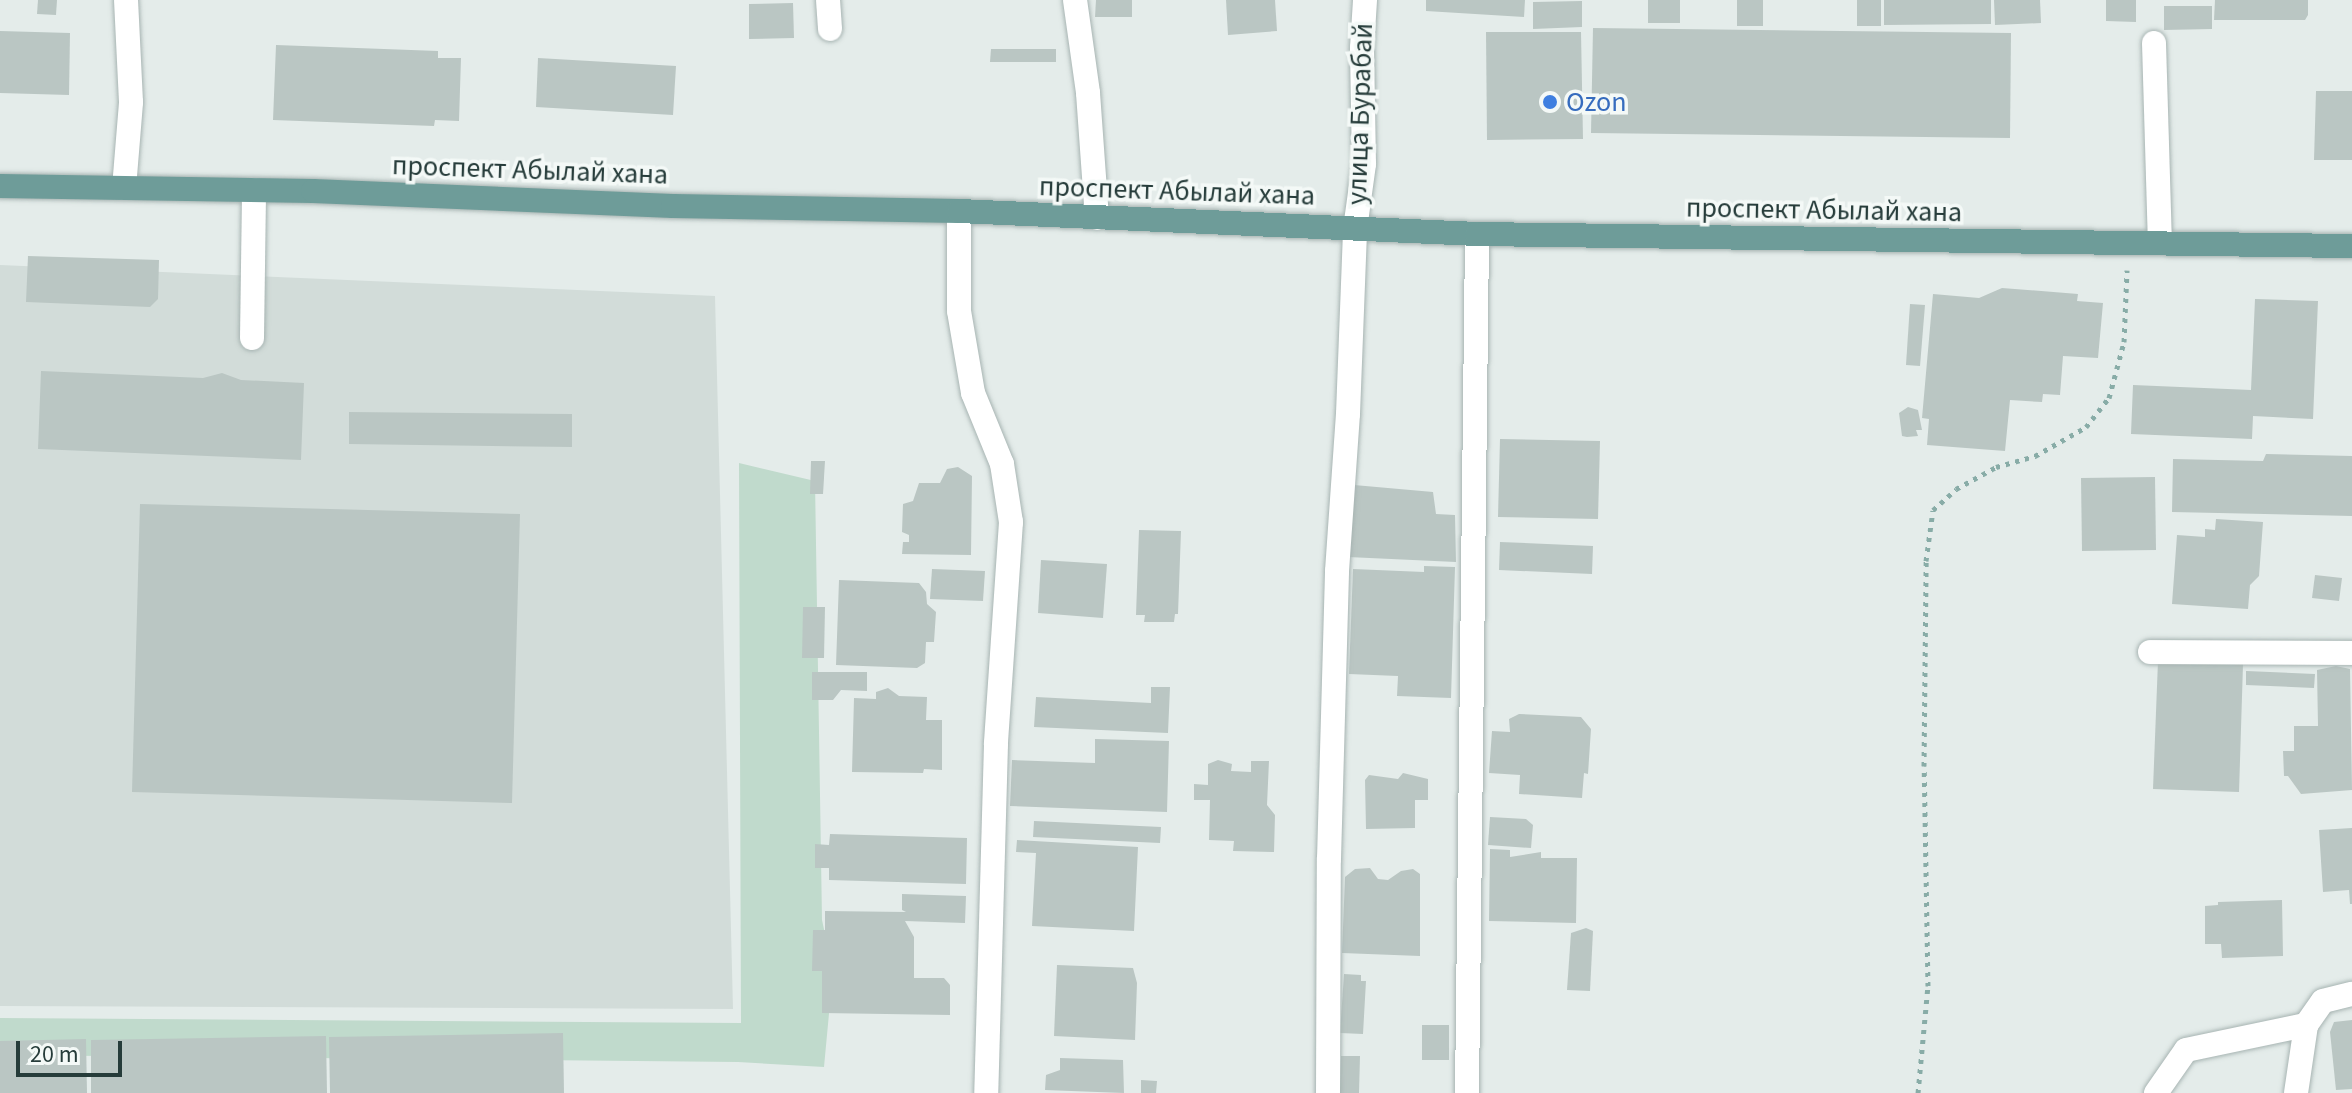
<!DOCTYPE html>
<meta charset="utf-8">
<style>
body{margin:0}
#map{position:relative;width:2352px;height:1093px;overflow:hidden;background:#e4ecea;font-family:"Source Sans 3",sans-serif}
div>[style]{position:absolute}
[style*='--x']{left:calc(var(--x)*1px);top:calc(var(--y)*1px);width:calc(var(--w)*1px);rotate:calc(var(--a)*1deg)}
.built>*{inset:0;background:#d2dcd9}
.green>*{inset:0;background:#c0dacc}
.building>*{inset:0;background:#bac6c3}
.path>*{height:5px;margin-top:-2.5px;transform-origin:0;background:repeating-linear-gradient(90deg,#88aca7 0 4px,transparent 0 10px)}
.roads{filter:drop-shadow(0 0 2px #a7b4b2) drop-shadow(0 0 2px #a7b4b2)}
.minor>*{height:24px;margin:-12px;padding:0 12px;transform-origin:12px;border-radius:12px;background:#fff}
.major>*{height:24px;margin:-12px;padding:0 12px;transform-origin:12px;border-radius:12px;background:#6e9c99}
.dots>*{width:22px;height:22px;translate:-50% -50%;box-sizing:border-box;border:4px solid #f4f9f7;border-radius:50%}
span{translate:-50% -50%;white-space:nowrap;text-align:center;line-height:1.15;-webkit-text-stroke:7px #f4f9f7;paint-order:stroke}
.shop-label{font-size:28px;color:#366cbe}
.left{translate:0 -50%;text-align:left}
.street-label{font-size:28px;color:#263c3a}
.scale{position:absolute;left:16px;top:1041px;width:106px;height:36px;box-sizing:border-box;border:4px solid #263c3a;border-top:0;padding-left:10px;font-size:24px;line-height:28px;white-space:nowrap;color:#263c3a;-webkit-text-stroke:6px #f4f9f7;paint-order:stroke}
</style>
<div id="map">
<div class="built">
<i style="clip-path:polygon(0 265px,715px 296px,733px 1009px,0 1006px)"></i>
</div>
<div class="green">
<i style="clip-path:polygon(739px 463px,815px 481px,822px 920px,833px 971px,824px 1067px,738px 1062px,0 1055px,0 1018px,741px 1023px)"></i>
</div>
<div class="building">
<i style="clip-path:polygon(38px 0,57px 0,56px 15px,37px 14px)"></i>
<i style="clip-path:polygon(1096px 0,1132px 0,1132px 17px,1095px 17px)"></i>
<i style="clip-path:polygon(1226px 0,1275px 0,1277px 31px,1228px 35px)"></i>
<i style="clip-path:polygon(1426px 0,1525px 0,1524px 17px,1426px 11px)"></i>
<i style="clip-path:polygon(1648px 0,1680px 0,1680px 23px,1648px 23px)"></i>
<i style="clip-path:polygon(1737px 0,1763px 0,1763px 26px,1737px 26px)"></i>
<i style="clip-path:polygon(1857px 0,1881px 0,1881px 26px,1857px 26px)"></i>
<i style="clip-path:polygon(1884px 0,1991px 0,1991px 24px,1884px 25px)"></i>
<i style="clip-path:polygon(1994px 0,2040px 0,2041px 23px,1995px 25px)"></i>
<i style="clip-path:polygon(2106px 0,2136px 0,2136px 22px,2106px 21px)"></i>
<i style="clip-path:polygon(2215px 0,2308px 0,2308px 15px,2305px 20px,2214px 20px)"></i>
<i style="clip-path:polygon(1582px 1px,1582px 27px,1533px 29px,1533px 2px)"></i>
<i style="clip-path:polygon(793px 3px,794px 38px,749px 39px,749px 4px)"></i>
<i style="clip-path:polygon(2164px 6px,2212px 6px,2212px 29px,2164px 30px)"></i>
<i style="clip-path:polygon(1593px 28px,2011px 33px,2010px 138px,1591px 133px)"></i>
<i style="clip-path:polygon(0 31px,70px 33px,69px 95px,0 93px)"></i>
<i style="clip-path:polygon(1486px 32px,1581px 32px,1583px 139px,1487px 140px)"></i>
<i style="clip-path:polygon(276px 45px,438px 51px,438px 58px,461px 58px,459px 121px,435px 120px,434px 126px,273px 120px)"></i>
<i style="clip-path:polygon(991px 49px,1056px 49px,1056px 62px,990px 62px)"></i>
<i style="clip-path:polygon(538px 58px,676px 66px,673px 115px,536px 107px)"></i>
<i style="clip-path:polygon(2316px 91px,2352px 91px,2352px 160px,2314px 160px)"></i>
<i style="clip-path:polygon(28px 256px,159px 260px,158px 299px,150px 307px,26px 302px)"></i>
<i style="clip-path:polygon(2002px 288px,2078px 294px,2077px 301px,2103px 303px,2098px 358px,2063px 356px,2060px 395px,2043px 394px,2042px 402px,2010px 400px,2005px 451px,1927px 445px,1929px 419px,1922px 418px,1933px 294px,1979px 298px)"></i>
<i style="clip-path:polygon(2255px 299px,2318px 301px,2313px 419px,2253px 416px,2252px 439px,2131px 434px,2133px 385px,2251px 390px)"></i>
<i style="clip-path:polygon(1910px 304px,1925px 305px,1920px 366px,1906px 365px)"></i>
<i style="clip-path:polygon(41px 371px,203px 378px,222px 373px,241px 380px,304px 383px,301px 460px,38px 449px)"></i>
<i style="clip-path:polygon(1908px 407px,1918px 410px,1922px 430px,1916px 430px,1918px 436px,1907px 437px,1902px 436px,1899px 413px)"></i>
<i style="clip-path:polygon(349px 412px,572px 414px,572px 447px,349px 444px)"></i>
<i style="clip-path:polygon(1500px 439px,1600px 441px,1598px 519px,1498px 517px)"></i>
<i style="clip-path:polygon(2266px 454px,2352px 456px,2352px 516px,2172px 512px,2173px 459px,2263px 461px)"></i>
<i style="clip-path:polygon(811px 461px,825px 461px,823px 494px,810px 494px)"></i>
<i style="clip-path:polygon(958px 467px,972px 476px,971px 555px,902px 554px,903px 542px,909px 542px,909px 535px,902px 532px,903px 504px,913px 501px,919px 483px,940px 483px,947px 469px)"></i>
<i style="clip-path:polygon(2155px 477px,2156px 550px,2082px 551px,2081px 478px)"></i>
<i style="clip-path:polygon(1354px 485px,1433px 492px,1436px 514px,1455px 515px,1456px 562px,1348px 557px)"></i>
<i style="clip-path:polygon(140px 504px,520px 514px,512px 803px,132px 792px)"></i>
<i style="clip-path:polygon(2216px 519px,2263px 522px,2259px 576px,2250px 585px,2248px 609px,2172px 604px,2177px 535px,2205px 537px,2205px 529px,2215px 530px)"></i>
<i style="clip-path:polygon(1139px 530px,1181px 531px,1178px 614px,1175px 614px,1174px 622px,1144px 622px,1145px 615px,1136px 615px)"></i>
<i style="clip-path:polygon(1500px 542px,1593px 546px,1592px 574px,1499px 570px)"></i>
<i style="clip-path:polygon(1041px 560px,1107px 564px,1103px 618px,1038px 613px)"></i>
<i style="clip-path:polygon(1424px 566px,1455px 567px,1451px 698px,1397px 696px,1398px 676px,1349px 674px,1353px 569px,1424px 572px)"></i>
<i style="clip-path:polygon(932px 569px,985px 571px,983px 601px,930px 599px)"></i>
<i style="clip-path:polygon(2315px 575px,2342px 578px,2339px 601px,2312px 598px)"></i>
<i style="clip-path:polygon(839px 580px,919px 583px,926px 592px,927px 604px,936px 612px,934px 642px,926px 642px,925px 663px,917px 668px,836px 665px)"></i>
<i style="clip-path:polygon(803px 607px,825px 607px,824px 658px,802px 658px)"></i>
<i style="clip-path:polygon(2158px 661px,2243px 664px,2239px 792px,2153px 789px)"></i>
<i style="clip-path:polygon(2336px 666px,2350px 669px,2352px 790px,2301px 794px,2288px 776px,2284px 776px,2283px 751px,2294px 751px,2294px 726px,2318px 726px,2317px 670px)"></i>
<i style="clip-path:polygon(2246px 671px,2315px 674px,2314px 688px,2246px 685px)"></i>
<i style="clip-path:polygon(812px 672px,867px 672px,867px 691px,841px 690px,833px 700px,812px 700px)"></i>
<i style="clip-path:polygon(1151px 687px,1170px 687px,1168px 733px,1034px 727px,1036px 697px,1151px 703px)"></i>
<i style="clip-path:polygon(888px 688px,899px 696px,927px 697px,926px 720px,942px 720px,942px 770px,924px 769px,923px 773px,852px 772px,854px 698px,876px 699px,876px 692px)"></i>
<i style="clip-path:polygon(1519px 714px,1581px 717px,1591px 729px,1588px 774px,1584px 773px,1582px 798px,1519px 794px,1520px 775px,1489px 773px,1492px 731px,1510px 732px,1509px 719px)"></i>
<i style="clip-path:polygon(1095px 739px,1169px 741px,1167px 812px,1010px 806px,1012px 760px,1095px 763px)"></i>
<i style="clip-path:polygon(1218px 760px,1232px 764px,1231px 771px,1251px 772px,1251px 761px,1269px 761px,1267px 805px,1275px 815px,1274px 852px,1233px 851px,1234px 841px,1209px 840px,1210px 800px,1194px 800px,1194px 784px,1208px 785px,1208px 764px)"></i>
<i style="clip-path:polygon(1403px 773px,1428px 779px,1428px 800px,1415px 800px,1415px 828px,1366px 829px,1365px 780px,1369px 775px,1398px 779px)"></i>
<i style="clip-path:polygon(1490px 817px,1526px 819px,1533px 825px,1531px 848px,1488px 845px)"></i>
<i style="clip-path:polygon(1034px 821px,1161px 827px,1160px 843px,1033px 837px)"></i>
<i style="clip-path:polygon(2352px 828px,2352px 904px,2350px 904px,2349px 890px,2323px 892px,2319px 830px)"></i>
<i style="clip-path:polygon(830px 834px,967px 838px,966px 884px,829px 880px,829px 868px,815px 868px,815px 844px,829px 845px)"></i>
<i style="clip-path:polygon(1017px 840px,1138px 847px,1134px 931px,1032px 926px,1036px 853px,1016px 852px)"></i>
<i style="clip-path:polygon(1490px 849px,1510px 850px,1510px 857px,1541px 852px,1541px 858px,1577px 858px,1576px 923px,1489px 921px)"></i>
<i style="clip-path:polygon(1370px 868px,1378px 879px,1388px 880px,1401px 871px,1413px 869px,1420px 874px,1420px 956px,1342px 953px,1345px 877px,1355px 869px)"></i>
<i style="clip-path:polygon(902px 894px,966px 896px,965px 923px,905px 921px,914px 937px,914px 978px,944px 978px,950px 985px,950px 1015px,822px 1013px,822px 971px,812px 971px,813px 930px,825px 930px,825px 911px,906px 912px,902px 910px)"></i>
<i style="clip-path:polygon(2282px 900px,2283px 956px,2222px 958px,2221px 944px,2205px 944px,2205px 906px,2218px 905px,2218px 902px)"></i>
<i style="clip-path:polygon(1586px 928px,1593px 931px,1590px 991px,1567px 990px,1571px 933px)"></i>
<i style="clip-path:polygon(1057px 965px,1133px 968px,1137px 983px,1135px 1040px,1054px 1036px)"></i>
<i style="clip-path:polygon(1344px 974px,1361px 975px,1361px 981px,1366px 981px,1363px 1034px,1340px 1033px)"></i>
<i style="clip-path:polygon(2352px 1020px,2352px 1089px,2336px 1090px,2330px 1032px,2334px 1022px)"></i>
<i style="clip-path:polygon(1422px 1025px,1449px 1025px,1449px 1060px,1422px 1060px)"></i>
<i style="clip-path:polygon(563px 1033px,564px 1093px,330px 1093px,329px 1037px)"></i>
<i style="clip-path:polygon(326px 1036px,327px 1093px,91px 1093px,91px 1040px)"></i>
<i style="clip-path:polygon(86px 1039px,87px 1093px,0 1093px,0 1041px)"></i>
<i style="clip-path:polygon(1341px 1056px,1360px 1056px,1359px 1093px,1340px 1093px)"></i>
<i style="clip-path:polygon(1060px 1058px,1123px 1060px,1124px 1093px,1045px 1090px,1046px 1075px,1060px 1070px)"></i>
<i style="clip-path:polygon(1141px 1080px,1157px 1081px,1156px 1093px,1141px 1093px)"></i>
</div>
<div class="path">
<i style="--x:1918;--y:1093;--w:107;--a:-84.7"></i>
<i style="--x:1928;--y:986;--w:220;--a:-91"></i>
<i style="--x:1924;--y:766;--w:205;--a:-89.4"></i>
<i style="--x:1926;--y:561;--w:51;--a:-82.2"></i>
<i style="--x:1933;--y:510;--w:31;--a:-42"></i>
<i style="--x:1956;--y:489;--w:46;--a:-28.8"></i>
<i style="--x:1996;--y:467;--w:41;--a:-15.8"></i>
<i style="--x:2035;--y:456;--w:59;--a:-29.6"></i>
<i style="--x:2086;--y:427;--w:37;--a:-52"></i>
<i style="--x:2109;--y:398;--w:58;--a:-75"></i>
<i style="--x:2124;--y:342;--w:72;--a:-87.6"></i>
</div>
<div class="roads">
<div class="minor">
<i style="--x:828;--y:0;--w:29;--a:86"></i>
<i style="--x:1075;--y:0;--w:94;--a:82"></i>
<i style="--x:1088;--y:93;--w:125;--a:85.9"></i>
<i style="--x:2154;--y:43;--w:198;--a:88.3"></i>
<i style="--x:124;--y:188;--w:86;--a:-85.3"></i>
<i style="--x:131;--y:102;--w:102;--a:-92.8"></i>
<i style="--x:959;--y:211;--w:100;--a:90"></i>
<i style="--x:959;--y:311;--w:83;--a:80.3"></i>
<i style="--x:973;--y:393;--w:77;--a:67.8"></i>
<i style="--x:1002;--y:464;--w:59;--a:81.2"></i>
<i style="--x:1011;--y:522;--w:223;--a:93.9"></i>
<i style="--x:996;--y:744;--w:349;--a:91.6"></i>
<i style="--x:252;--y:338;--w:148;--a:-89.2"></i>
<i style="--x:2150;--y:652;--w:202;--a:0.3"></i>
<i style="--x:1328;--y:1093;--w:234;--a:-89.8"></i>
<i style="--x:1329;--y:859;--w:288;--a:-88.4"></i>
<i style="--x:1337;--y:571;--w:157;--a:-86"></i>
<i style="--x:1348;--y:414;--w:185;--a:-87.8"></i>
<i style="--x:1355;--y:229;--w:66;--a:-82.1"></i>
<i style="--x:1364;--y:164;--w:116;--a:-91"></i>
<i style="--x:1362;--y:48;--w:48;--a:-86.4"></i>
<i style="--x:1467;--y:1093;--w:859;--a:-89.33"></i>
<i style="--x:2156;--y:1093;--w:52;--a:-55.1"></i>
<i style="--x:2186;--y:1050;--w:123;--a:-11.8"></i>
<i style="--x:2296;--y:1093;--w:69;--a:-81.6"></i>
<i style="--x:2306;--y:1025;--w:29;--a:-55"></i>
<i style="--x:2323;--y:1001;--w:30;--a:-14"></i>
</div>
<div class="major">
<i style="--x:0;--y:186;--w:313;--a:0.9"></i>
<i style="--x:313;--y:191;--w:360;--a:2.4"></i>
<i style="--x:673;--y:206;--w:286;--a:1"></i>
<i style="--x:959;--y:211;--w:519;--a:2.54"></i>
<i style="--x:1477;--y:234;--w:875;--a:0.79"></i>
</div>
</div>
<div class="dots">
<i style="left:1550px;top:102px;background:#3f7fe0"></i>
</div>
<div class="shop-label">
<span class="left" style="left:1566px;top:102px">Ozon</span>
</div>
<div class="street-label">
<span style="left:1360px;top:114px;rotate:-88deg">улица Бурабай</span>
<span style="left:530px;top:170px;rotate:2deg">проспект Абылай хана</span>
<span style="left:1177px;top:191px;rotate:2deg">проспект Абылай хана</span>
<span style="left:1824px;top:210px;rotate:1deg">проспект Абылай хана</span>
</div>
<div class="scale">20 m</div>
</div>
